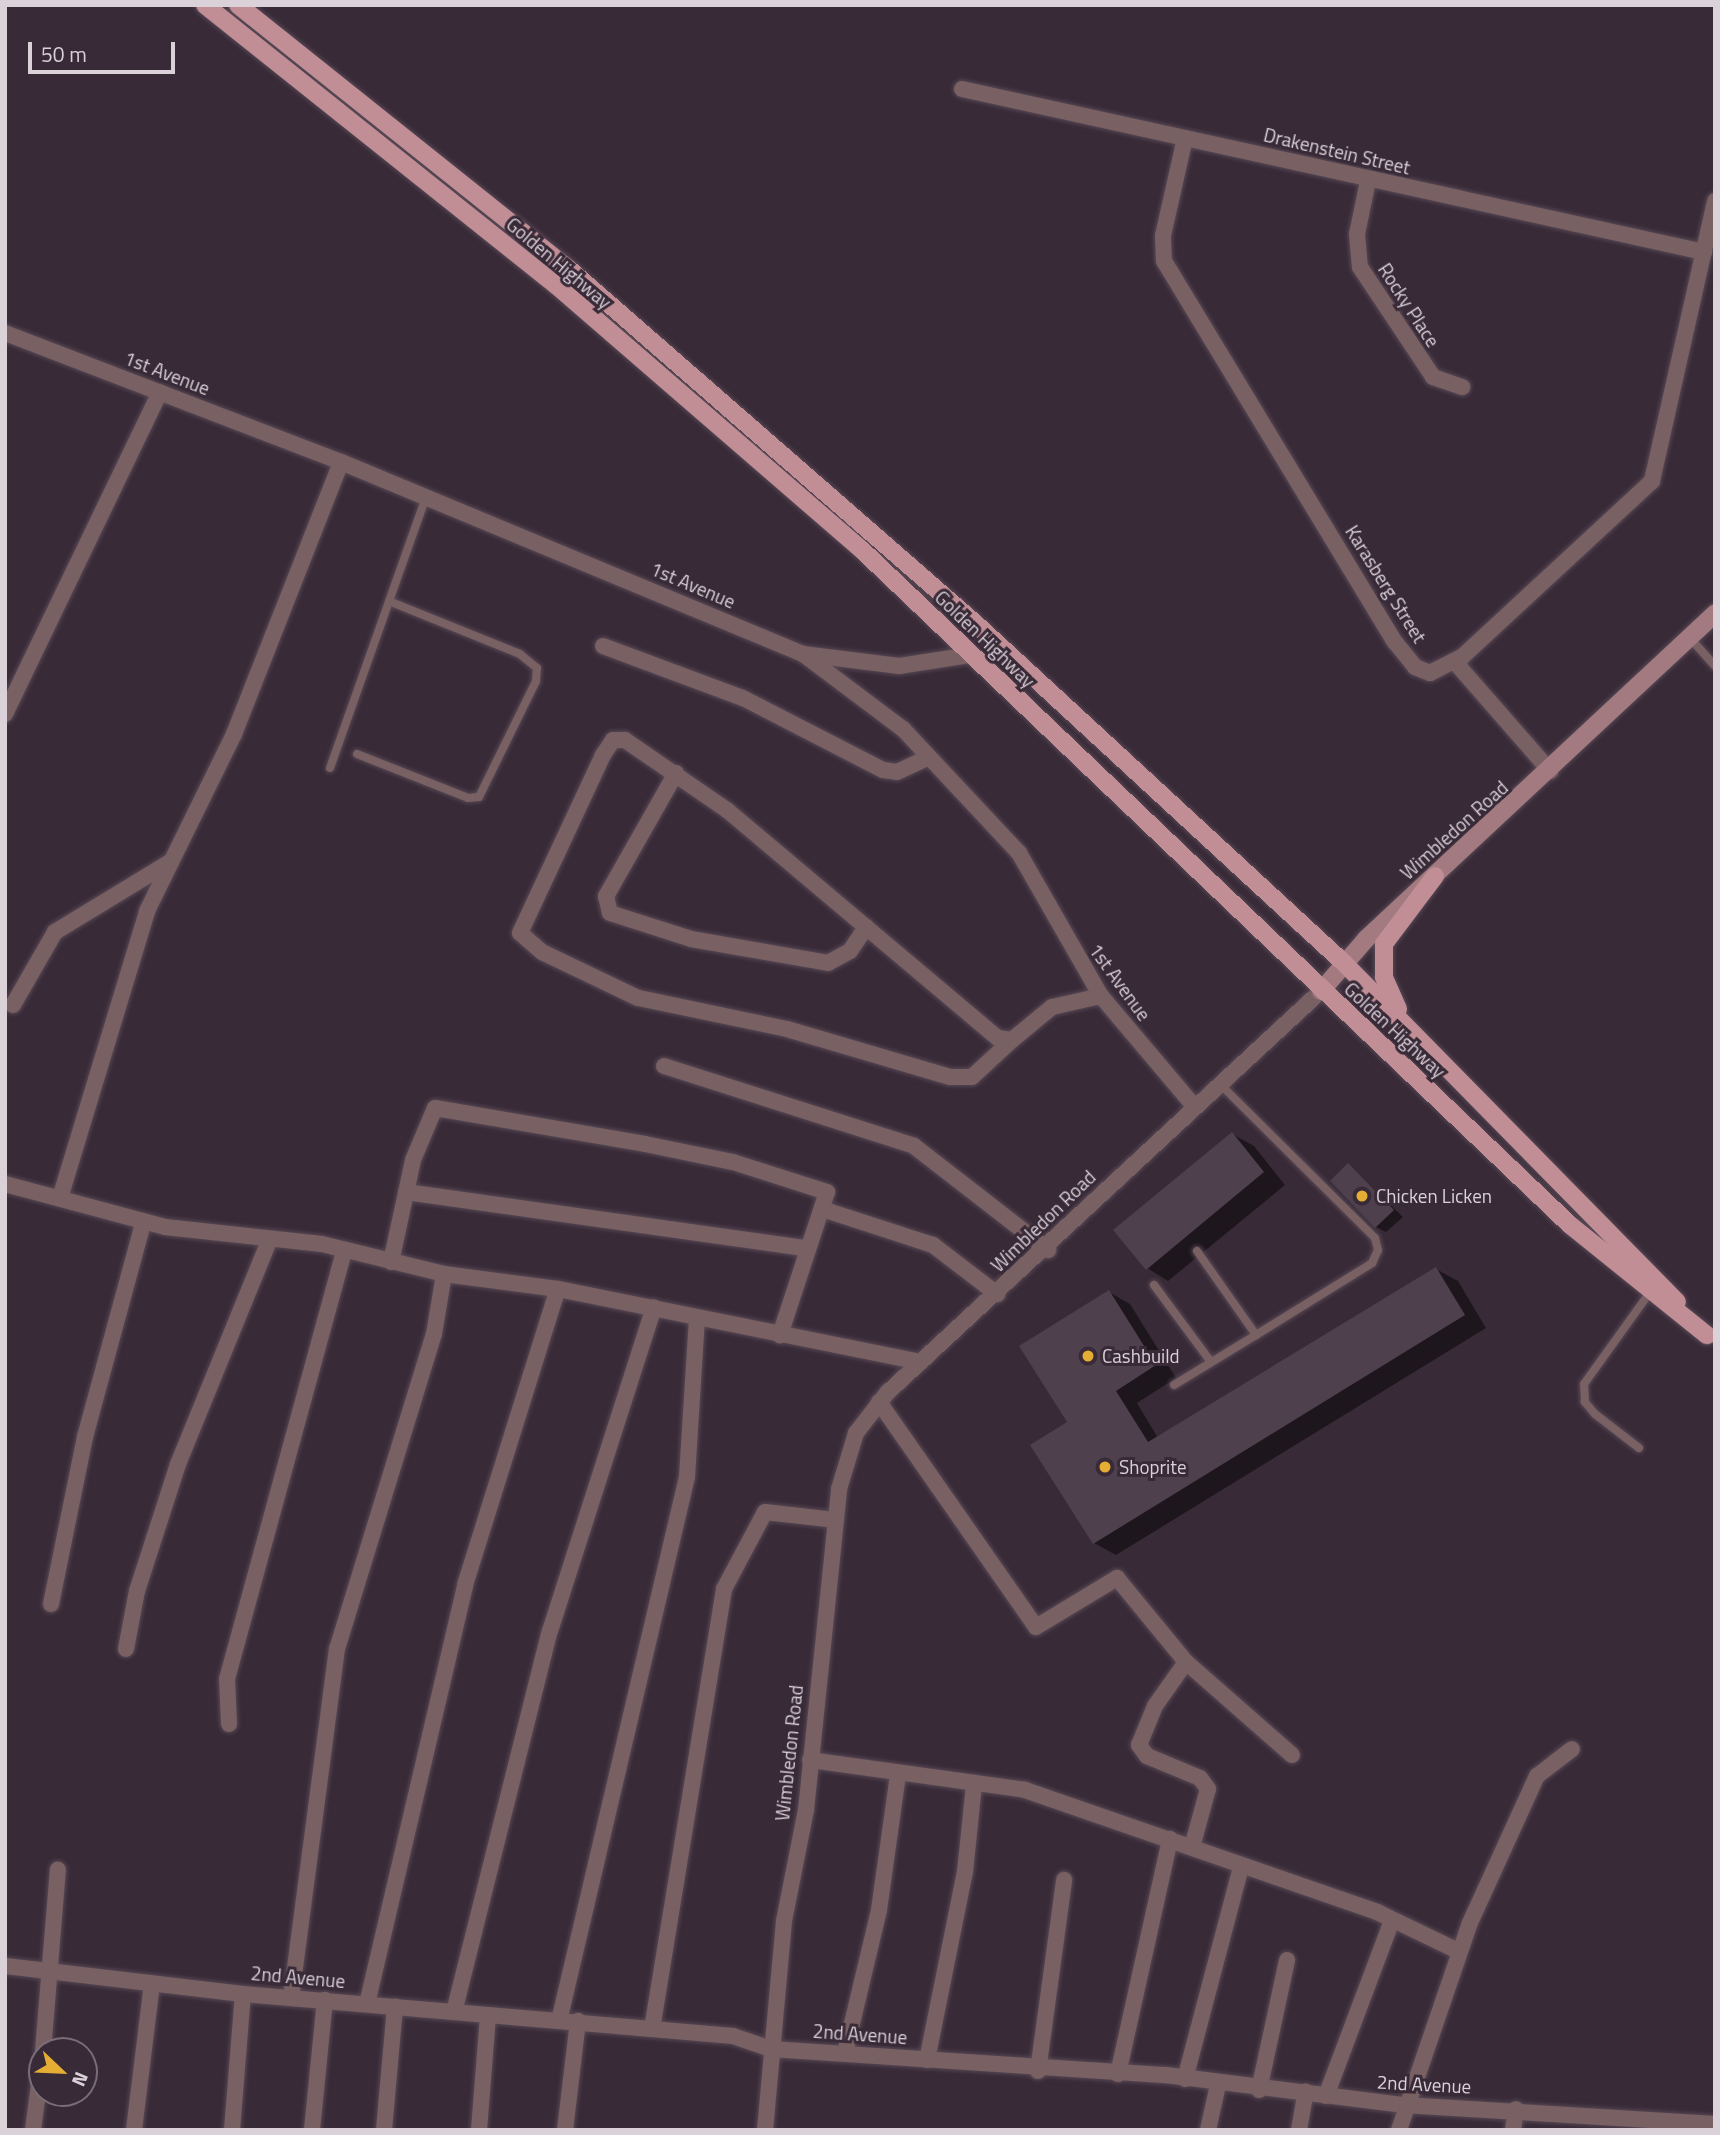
<!DOCTYPE html>
<style>
body{margin:0}
#map{position:relative;width:1720px;height:2135px;overflow:hidden;background:#392a37;font-family:"Titillium Web",sans-serif}
div>[style]{position:absolute}
[style*='--x']{left:calc(var(--x)*1px);top:calc(var(--y)*1px);width:calc(var(--w)*1px);rotate:calc(var(--a)*1deg)}
.shadow>*{inset:0;background:#0007}
.building>*{inset:0;background:#4f404e}
.roads{filter:drop-shadow(0 0 2px #564854) drop-shadow(0 0 2px #564854)}
.lane>*{height:8px;margin:-4px;padding:0 4px;transform-origin:4px;border-radius:4px;background:#796063}
.street>*{height:16px;margin:-8px;padding:0 8px;transform-origin:8px;border-radius:8px;background:#796063}
.secondary>*{height:18px;margin:-9px;padding:0 9px;transform-origin:9px;border-radius:9px;background:#a27a80}
.primary>*{height:18px;margin:-9px;padding:0 9px;transform-origin:9px;border-radius:9px;background:#c18e96}
.dots>*{width:19px;height:19px;translate:-50% -50%;box-sizing:border-box;border:4px solid #392a37;border-radius:50%}
span{translate:-50% -50%;white-space:nowrap;text-align:center;line-height:1.15;-webkit-text-stroke:6px #392a37;paint-order:stroke}
.street-label{font-size:19px;color:#dad1d9}
.poi-label{font-size:19px;color:#dad1d9}
.left{translate:0 -50%;text-align:left}
.frame{position:absolute;inset:0;border:7px solid #dad1d9;pointer-events:none}
.north{position:absolute;left:28px;top:2037px;width:70px;height:70px;box-sizing:border-box;background:#392a37;border:2px solid #796d78;border-radius:50%;rotate:113deg;font-size:19px;font-weight:700;line-height:28px;text-align:center;color:#dad1d9}
.north::after{content:'';display:block;margin:auto;width:24px;height:32px;background:#e4ae35;clip-path:polygon(50% 0,100% 100%,50% 72%,0 100%)}
.scale{position:absolute;left:28px;top:42px;width:147px;height:32px;box-sizing:border-box;border:4px solid #dad1d9;border-top:0;padding-left:9px;font-size:21px;line-height:24px;white-space:nowrap;color:#dad1d9;-webkit-text-stroke:5px #392a37;paint-order:stroke}
</style>
<div id="map">
<div class="shadow">
<i style="clip-path:polygon(1232px 1134px,1254px 1146px,1285px 1185px,1168px 1281px,1147px 1268px)"></i>
<i style="clip-path:polygon(1349px 1165px,1403px 1217px,1386px 1232px,1376px 1227px)"></i>
<i style="clip-path:polygon(1436px 1269px,1458px 1281px,1486px 1328px,1116px 1555px,1094px 1543px,1069px 1423px,1109px 1292px,1130px 1304px,1176px 1378px,1137px 1403px,1158px 1438px)"></i>
</div>
<div class="building">
<i style="clip-path:polygon(1232px 1132px,1264px 1172px,1146px 1270px,1113px 1230px)"></i>
<i style="clip-path:polygon(1348px 1163px,1394px 1210px,1375px 1228px,1330px 1181px)"></i>
<i style="clip-path:polygon(1436px 1267px,1465px 1315px,1093px 1544px,1030px 1445px,1067px 1422px,1019px 1346px,1109px 1290px,1156px 1365px,1116px 1391px,1148px 1442px)"></i>
</div>
<div class="roads">
<div class="lane">
<i style="--x:1689;--y:637;--w:39;--a:48"></i>
<i style="--x:357;--y:754;--w:119;--a:21.6"></i>
<i style="--x:468;--y:798;--w:11;--a:-5"></i>
<i style="--x:479;--y:797;--w:129;--a:-63.8"></i>
<i style="--x:536;--y:681;--w:13;--a:-86"></i>
<i style="--x:537;--y:668;--w:22;--a:-141"></i>
<i style="--x:520;--y:654;--w:141;--a:-158"></i>
<i style="--x:330;--y:768;--w:288;--a:-70.5"></i>
<i style="--x:1197;--y:1251;--w:103;--a:54.9"></i>
<i style="--x:1256;--y:1335;--w:137;--a:-31.8"></i>
<i style="--x:1372;--y:1263;--w:14;--a:-65"></i>
<i style="--x:1378;--y:1250;--w:12;--a:-104"></i>
<i style="--x:1375;--y:1238;--w:220;--a:-135.2"></i>
<i style="--x:1154;--y:1285;--w:96;--a:53.5"></i>
<i style="--x:1174;--y:1385;--w:96;--a:-31.4"></i>
<i style="--x:1639;--y:1448;--w:56;--a:-142.3"></i>
<i style="--x:1595;--y:1414;--w:16;--a:-130"></i>
<i style="--x:1585;--y:1402;--w:18;--a:-93"></i>
<i style="--x:1584;--y:1384;--w:113;--a:-54.3"></i>
</div>
<div class="street">
<i style="--x:962;--y:89;--w:760;--a:12.39"></i>
<i style="--x:1185;--y:138;--w:100;--a:102.7"></i>
<i style="--x:1163;--y:236;--w:25;--a:88"></i>
<i style="--x:1164;--y:261;--w:446;--a:58.8"></i>
<i style="--x:1395;--y:642;--w:32;--a:51"></i>
<i style="--x:1415;--y:667;--w:16;--a:22"></i>
<i style="--x:1430;--y:673;--w:36;--a:-27"></i>
<i style="--x:1462;--y:657;--w:259;--a:-42.8"></i>
<i style="--x:1652;--y:481;--w:287;--a:-77.3"></i>
<i style="--x:1368;--y:181;--w:54;--a:101.7"></i>
<i style="--x:1357;--y:234;--w:33;--a:85"></i>
<i style="--x:1360;--y:267;--w:132;--a:56.4"></i>
<i style="--x:1433;--y:377;--w:31;--a:19"></i>
<i style="--x:5;--y:333;--w:360;--a:21"></i>
<i style="--x:341;--y:462;--w:500;--a:22.57"></i>
<i style="--x:803;--y:654;--w:125;--a:36.9"></i>
<i style="--x:903;--y:729;--w:170;--a:46.9"></i>
<i style="--x:1019;--y:853;--w:165;--a:60.2"></i>
<i style="--x:1101;--y:996;--w:144;--a:49.8"></i>
<i style="--x:603;--y:646;--w:149;--a:20.4"></i>
<i style="--x:743;--y:698;--w:157;--a:27.2"></i>
<i style="--x:883;--y:770;--w:14;--a:8"></i>
<i style="--x:897;--y:772;--w:31;--a:-25"></i>
<i style="--x:803;--y:654;--w:97;--a:7.1"></i>
<i style="--x:899;--y:666;--w:73;--a:-8.7"></i>
<i style="--x:1455;--y:662;--w:145;--a:48.9"></i>
<i style="--x:5;--y:714;--w:357;--a:-64.3"></i>
<i style="--x:676;--y:773;--w:142;--a:119.6"></i>
<i style="--x:606;--y:896;--w:17;--a:77"></i>
<i style="--x:610;--y:913;--w:85;--a:17.8"></i>
<i style="--x:691;--y:939;--w:139;--a:9.9"></i>
<i style="--x:828;--y:963;--w:25;--a:-29"></i>
<i style="--x:850;--y:951;--w:29;--a:-56"></i>
<i style="--x:13;--y:1005;--w:84;--a:-60.1"></i>
<i style="--x:55;--y:932;--w:135;--a:-31.3"></i>
<i style="--x:1012;--y:1040;--w:54;--a:137.2"></i>
<i style="--x:972;--y:1077;--w:22;--a:180"></i>
<i style="--x:950;--y:1077;--w:170;--a:-163.6"></i>
<i style="--x:787;--y:1029;--w:152;--a:-168.2"></i>
<i style="--x:638;--y:998;--w:106;--a:-154.4"></i>
<i style="--x:542;--y:952;--w:29;--a:-139"></i>
<i style="--x:520;--y:933;--w:196;--a:-65"></i>
<i style="--x:603;--y:755;--w:18;--a:-56"></i>
<i style="--x:613;--y:740;--w:12;--a:0"></i>
<i style="--x:625;--y:740;--w:124;--a:34.5"></i>
<i style="--x:727;--y:810;--w:354;--a:40.1"></i>
<i style="--x:998;--y:1038;--w:14;--a:8"></i>
<i style="--x:1012;--y:1040;--w:52;--a:-39.5"></i>
<i style="--x:1052;--y:1007;--w:50;--a:-12.7"></i>
<i style="--x:664;--y:1066;--w:262;--a:17.7"></i>
<i style="--x:914;--y:1146;--w:170;--a:37.8"></i>
<i style="--x:5;--y:1184;--w:166;--a:15"></i>
<i style="--x:165;--y:1227;--w:158;--a:6.2"></i>
<i style="--x:322;--y:1244;--w:126;--a:13.8"></i>
<i style="--x:444;--y:1274;--w:115;--a:7.5"></i>
<i style="--x:558;--y:1289;--w:370;--a:11.4"></i>
<i style="--x:406;--y:1192;--w:404;--a:8"></i>
<i style="--x:60;--y:1198;--w:300;--a:-73.1"></i>
<i style="--x:147;--y:911;--w:197;--a:-63.8"></i>
<i style="--x:234;--y:734;--w:292;--a:-68.5"></i>
<i style="--x:822;--y:1209;--w:117;--a:18"></i>
<i style="--x:933;--y:1245;--w:81;--a:37.4"></i>
<i style="--x:391;--y:1262;--w:104;--a:-77.8"></i>
<i style="--x:413;--y:1160;--w:56;--a:-67.1"></i>
<i style="--x:435;--y:1108;--w:213;--a:9.7"></i>
<i style="--x:645;--y:1144;--w:90;--a:11.6"></i>
<i style="--x:733;--y:1162;--w:99;--a:17.7"></i>
<i style="--x:827;--y:1192;--w:151;--a:108.2"></i>
<i style="--x:879;--y:1402;--w:274;--a:55.1"></i>
<i style="--x:1036;--y:1627;--w:95;--a:-31.2"></i>
<i style="--x:1117;--y:1578;--w:109;--a:50.6"></i>
<i style="--x:1186;--y:1662;--w:141;--a:41.3"></i>
<i style="--x:51;--y:1604;--w:170;--a:-78.5"></i>
<i style="--x:85;--y:1437;--w:222;--a:-74.8"></i>
<i style="--x:126;--y:1649;--w:59;--a:-79.3"></i>
<i style="--x:137;--y:1591;--w:133;--a:-72.1"></i>
<i style="--x:178;--y:1464;--w:243;--a:-67.8"></i>
<i style="--x:1186;--y:1662;--w:54;--a:125.2"></i>
<i style="--x:1155;--y:1706;--w:42;--a:112.3"></i>
<i style="--x:1139;--y:1745;--w:14;--a:54"></i>
<i style="--x:1147;--y:1756;--w:57;--a:22.5"></i>
<i style="--x:1200;--y:1778;--w:14;--a:54"></i>
<i style="--x:1208;--y:1789;--w:60;--a:105.4"></i>
<i style="--x:229;--y:1724;--w:45;--a:-92.5"></i>
<i style="--x:227;--y:1679;--w:445;--a:-74.7"></i>
<i style="--x:810;--y:1760;--w:217;--a:7.9"></i>
<i style="--x:1025;--y:1790;--w:373;--a:19.1"></i>
<i style="--x:1377;--y:1912;--w:90;--a:25.7"></i>
<i style="--x:5;--y:1966;--w:240;--a:6.7"></i>
<i style="--x:243;--y:1994;--w:492;--a:4.9"></i>
<i style="--x:733;--y:2036;--w:40;--a:18.9"></i>
<i style="--x:771;--y:2049;--w:396;--a:3.8"></i>
<i style="--x:1166;--y:2075;--w:240;--a:7.2"></i>
<i style="--x:1404;--y:2105;--w:312;--a:3.5"></i>
<i style="--x:291;--y:1998;--w:352;--a:-82.5"></i>
<i style="--x:337;--y:1649;--w:330;--a:-72.9"></i>
<i style="--x:434;--y:1334;--w:61;--a:-80.5"></i>
<i style="--x:367;--y:2004;--w:430;--a:-76.8"></i>
<i style="--x:465;--y:1585;--w:310;--a:-72.6"></i>
<i style="--x:454;--y:2012;--w:393;--a:-75.9"></i>
<i style="--x:550;--y:1631;--w:340;--a:-72.2"></i>
<i style="--x:559;--y:2021;--w:559;--a:-76.76"></i>
<i style="--x:687;--y:1477;--w:160;--a:-86.4"></i>
<i style="--x:652;--y:2029;--w:446;--a:-80.7"></i>
<i style="--x:724;--y:1589;--w:87;--a:-62"></i>
<i style="--x:765;--y:1512;--w:70;--a:6.5"></i>
<i style="--x:43;--y:2051;--w:182;--a:-85.3"></i>
<i style="--x:845;--y:2053;--w:147;--a:-76.6"></i>
<i style="--x:879;--y:1910;--w:136;--a:-82"></i>
<i style="--x:927;--y:2060;--w:192;--a:-78.6"></i>
<i style="--x:965;--y:1872;--w:87;--a:-84.1"></i>
<i style="--x:1038;--y:2071;--w:193;--a:-82.2"></i>
<i style="--x:1118;--y:2074;--w:241;--a:-77.5"></i>
<i style="--x:1185;--y:2079;--w:219;--a:-75.2"></i>
<i style="--x:1259;--y:2090;--w:133;--a:-77.8"></i>
<i style="--x:1326;--y:2096;--w:188;--a:-69.4"></i>
<i style="--x:33;--y:2130;--w:69;--a:-82.5"></i>
<i style="--x:134;--y:2130;--w:147;--a:-83"></i>
<i style="--x:232;--y:2130;--w:136;--a:-85.4"></i>
<i style="--x:312;--y:2130;--w:131;--a:-84.3"></i>
<i style="--x:384;--y:2130;--w:124;--a:-84.9"></i>
<i style="--x:479;--y:2130;--w:114;--a:-85.5"></i>
<i style="--x:565;--y:2130;--w:110;--a:-83.2"></i>
<i style="--x:765;--y:2130;--w:210;--a:-84.8"></i>
<i style="--x:784;--y:1921;--w:113;--a:-78.8"></i>
<i style="--x:806;--y:1810;--w:323;--a:-84.1"></i>
<i style="--x:839;--y:1489;--w:59;--a:-73.1"></i>
<i style="--x:856;--y:1433;--w:51;--a:-52.2"></i>
<i style="--x:887;--y:1393;--w:592;--a:-42.81"></i>
<i style="--x:1208;--y:2130;--w:46;--a:-77.5"></i>
<i style="--x:1299;--y:2130;--w:39;--a:-80"></i>
<i style="--x:1399;--y:2130;--w:217;--a:-71.1"></i>
<i style="--x:1469;--y:1925;--w:164;--a:-65.5"></i>
<i style="--x:1537;--y:1776;--w:44;--a:-37.6"></i>
<i style="--x:1513;--y:2130;--w:21;--a:-82"></i>
</div>
<div class="secondary">
<i style="--x:1321;--y:991;--w:69;--a:-49.1"></i>
<i style="--x:1366;--y:939;--w:478;--a:-43"></i>
</div>
<div class="primary">
<i style="--x:205;--y:5;--w:449;--a:38.6"></i>
<i style="--x:556;--y:285;--w:405;--a:40.9"></i>
<i style="--x:862;--y:550;--w:978;--a:43.63"></i>
<i style="--x:1570;--y:1225;--w:176;--a:38.8"></i>
<i style="--x:238;--y:5;--w:423;--a:38.6"></i>
<i style="--x:569;--y:269;--w:539;--a:41.09"></i>
<i style="--x:975;--y:623;--w:502;--a:42.66"></i>
<i style="--x:1344;--y:963;--w:475;--a:45.5"></i>
<i style="--x:1398;--y:1009;--w:35;--a:-114"></i>
<i style="--x:1384;--y:977;--w:33;--a:-90"></i>
<i style="--x:1384;--y:944;--w:85;--a:-53.1"></i>
</div>
</div>
<div class="dots">
<i style="left:1362px;top:1196px;background:#e4ae35"></i>
<i style="left:1088px;top:1356px;background:#e4ae35"></i>
<i style="left:1105px;top:1467px;background:#e4ae35"></i>
</div>
<div class="street-label">
<span style="left:1337px;top:151px;rotate:13deg">Drakenstein Street</span>
<span style="left:559px;top:263px;rotate:40deg">Golden Highway</span>
<span style="left:1409px;top:305px;rotate:57deg">Rocky Place</span>
<span style="left:167px;top:373px;rotate:21deg">1st Avenue</span>
<span style="left:1386px;top:584px;rotate:58deg">Karasberg Street</span>
<span style="left:693px;top:585px;rotate:23deg">1st Avenue</span>
<span style="left:985px;top:639px;rotate:44deg">Golden Highway</span>
<span style="left:1454px;top:830px;rotate:-42deg">Wimbledon Road</span>
<span style="left:1120px;top:982px;rotate:54deg">1st Avenue</span>
<span style="left:1395px;top:1030px;rotate:43deg">Golden Highway</span>
<span style="left:1043px;top:1221px;rotate:-44deg">Wimbledon Road</span>
<span style="left:789px;top:1753px;rotate:-84deg">Wimbledon Road</span>
<span style="left:298px;top:1977px;rotate:5deg">2nd Avenue</span>
<span style="left:860px;top:2034px;rotate:4deg">2nd Avenue</span>
<span style="left:1424px;top:2084px;rotate:3deg">2nd Avenue</span>
</div>
<div class="poi-label">
<span class="left" style="left:1376px;top:1196px">Chicken Licken</span>
<span class="left" style="left:1102px;top:1356px">Cashbuild</span>
<span class="left" style="left:1119px;top:1467px">Shoprite</span>
</div>
<div class="frame"></div>
<div class="north">N</div>
<div class="scale">50 m</div>
</div>
